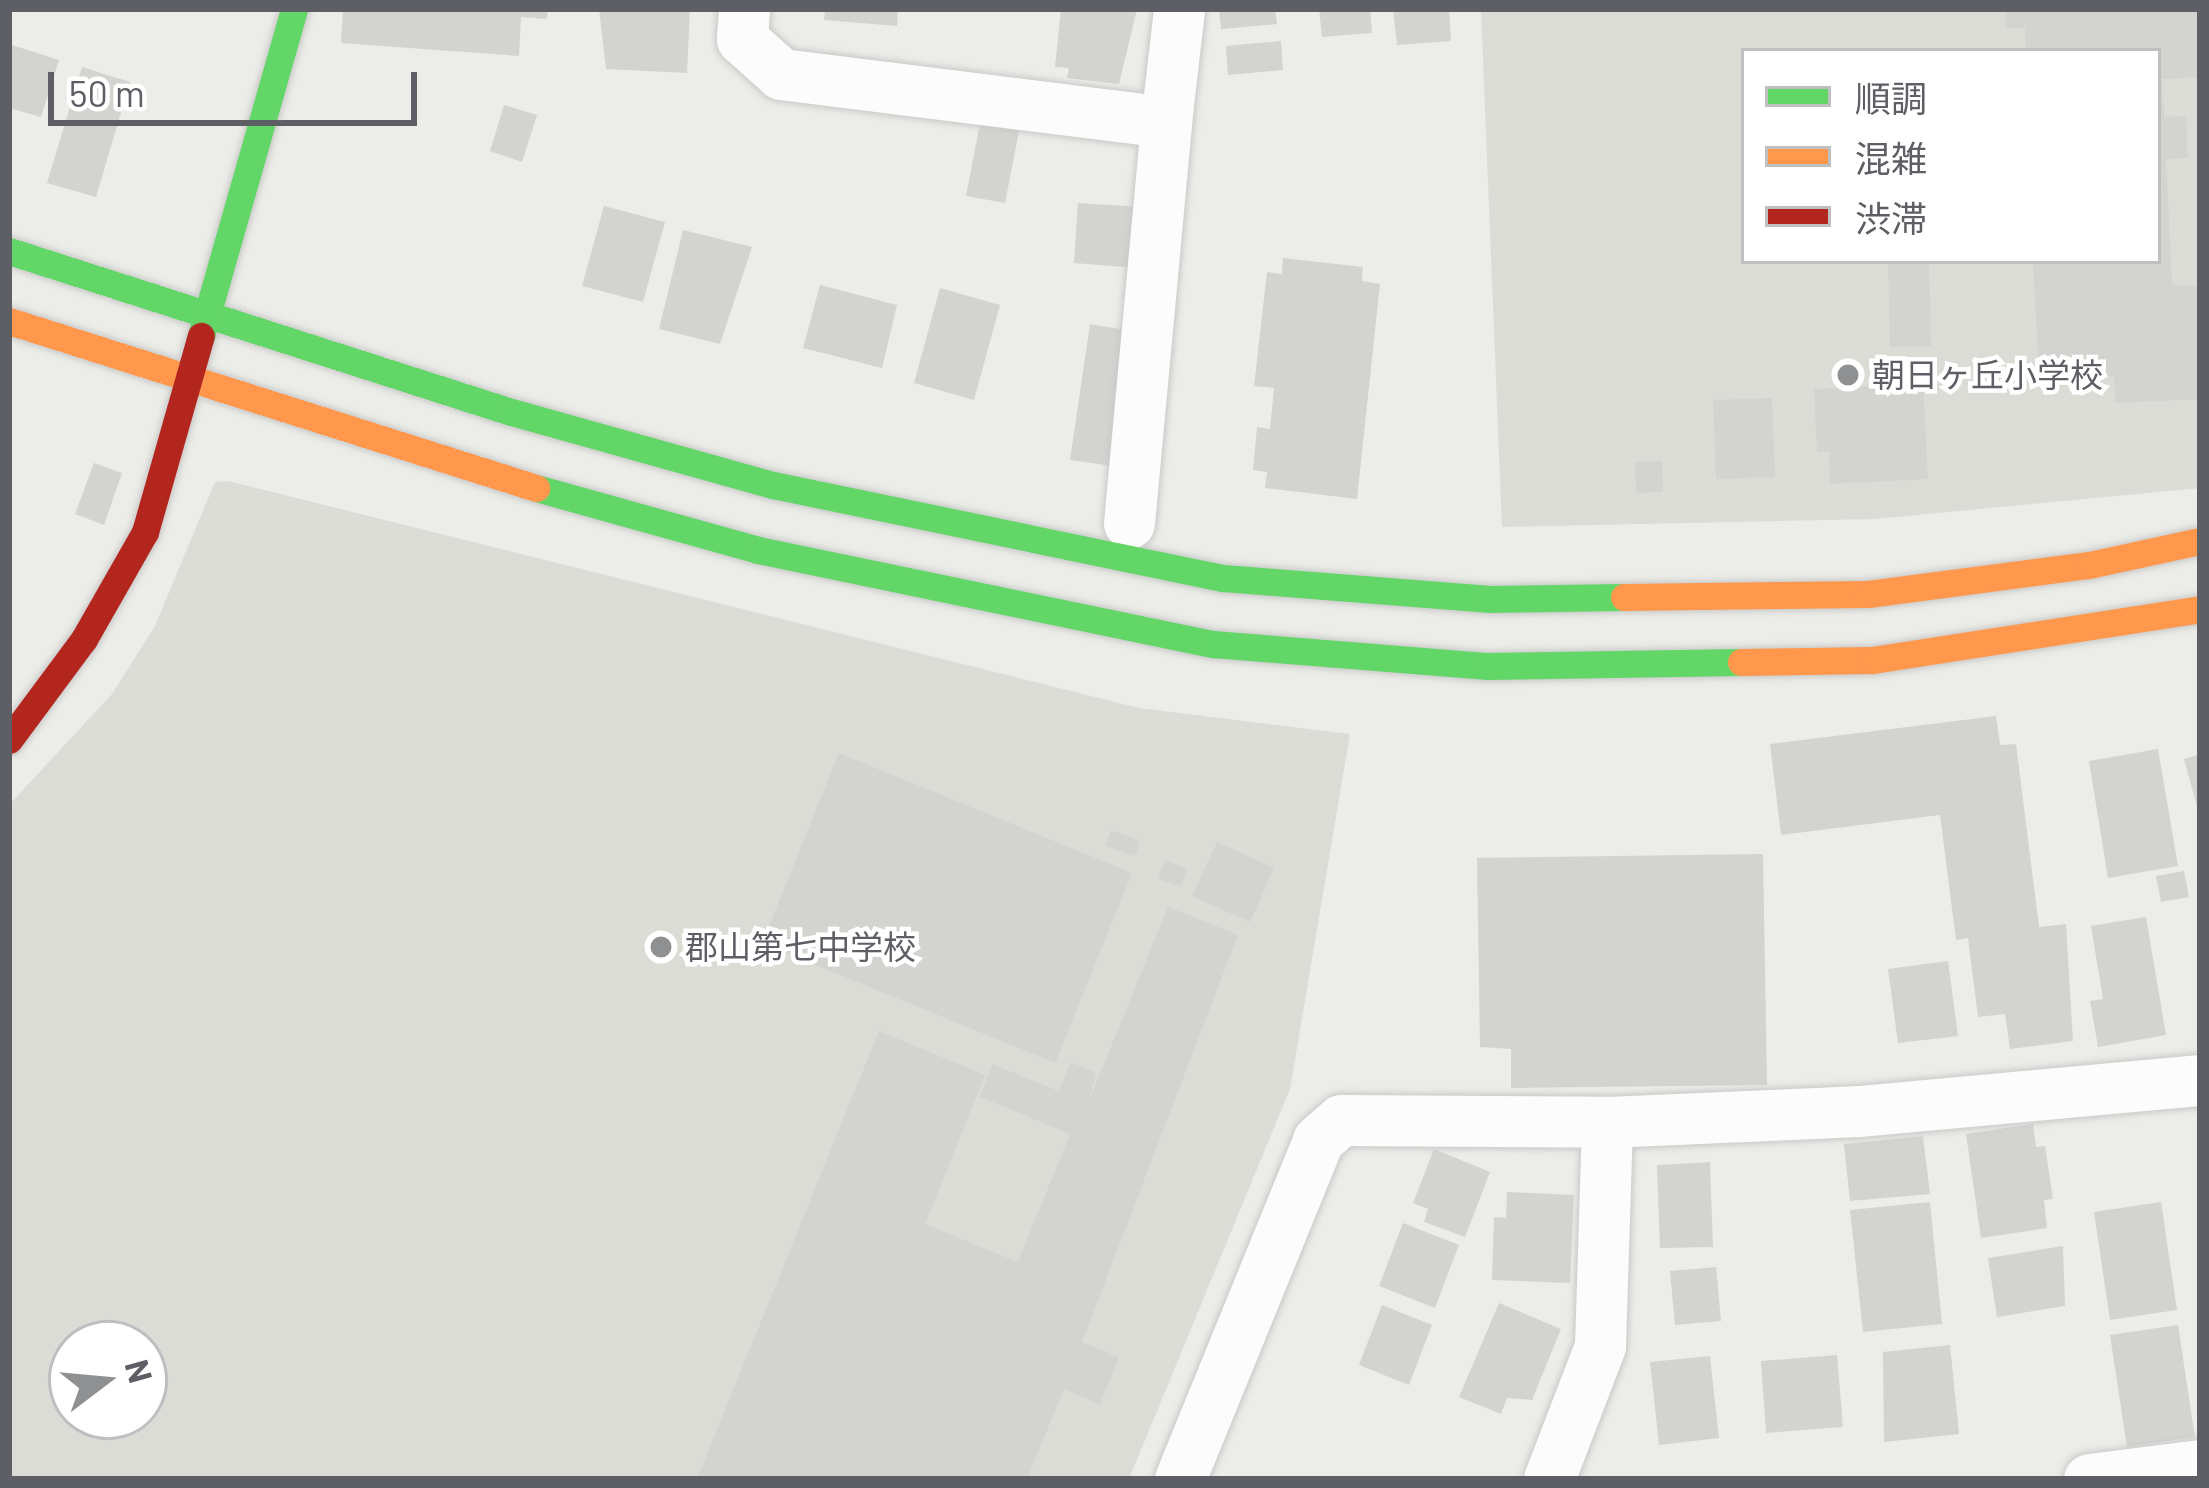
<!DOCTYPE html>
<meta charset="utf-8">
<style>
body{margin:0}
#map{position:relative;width:2209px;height:1488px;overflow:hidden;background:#ecece8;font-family:Barlow,"Noto Sans JP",sans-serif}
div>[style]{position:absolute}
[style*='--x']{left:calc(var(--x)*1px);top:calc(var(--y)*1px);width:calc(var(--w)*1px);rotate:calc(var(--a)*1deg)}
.education>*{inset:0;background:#dcdcd6}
.building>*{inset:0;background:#d3d3d0}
.roads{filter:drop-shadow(0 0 3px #c9cac9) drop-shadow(0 0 3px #c9cac9)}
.street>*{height:51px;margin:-25.5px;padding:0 25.5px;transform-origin:25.5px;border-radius:25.5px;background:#fcfcfc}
.fast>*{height:27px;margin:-13.5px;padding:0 13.5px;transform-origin:13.5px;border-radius:13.5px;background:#63d668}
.slow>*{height:27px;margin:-13.5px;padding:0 13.5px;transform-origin:13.5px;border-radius:13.5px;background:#ff974d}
.jam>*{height:27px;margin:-13.5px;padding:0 13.5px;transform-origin:13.5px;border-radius:13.5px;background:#b3261e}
.dots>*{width:33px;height:33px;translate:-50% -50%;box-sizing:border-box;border:6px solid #fff;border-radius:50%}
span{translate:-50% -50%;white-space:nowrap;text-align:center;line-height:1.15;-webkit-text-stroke:9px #fff;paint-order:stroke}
.poi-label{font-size:33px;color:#5d5f64}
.left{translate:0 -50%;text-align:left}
.frame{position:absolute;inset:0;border:12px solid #5d5f64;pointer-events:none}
.legend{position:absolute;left:1741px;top:48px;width:420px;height:216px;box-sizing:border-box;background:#fff;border:3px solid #bebfc1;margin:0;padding:15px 21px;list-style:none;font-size:36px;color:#5d5f64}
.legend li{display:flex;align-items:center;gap:24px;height:60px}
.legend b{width:60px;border:3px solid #bebfc1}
.north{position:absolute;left:48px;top:1320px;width:120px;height:120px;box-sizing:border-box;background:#fff;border:3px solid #bebfc1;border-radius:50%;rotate:74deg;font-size:33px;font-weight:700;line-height:48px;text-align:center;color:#5d5f64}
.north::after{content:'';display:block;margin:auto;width:42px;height:54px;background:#8f9092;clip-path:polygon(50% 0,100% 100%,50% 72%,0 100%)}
.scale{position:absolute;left:48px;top:72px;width:369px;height:54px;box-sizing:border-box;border:6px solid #5d5f64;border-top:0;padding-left:15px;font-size:36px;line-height:42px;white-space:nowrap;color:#5d5f64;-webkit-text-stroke:9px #fff;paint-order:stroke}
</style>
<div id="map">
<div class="education">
<i style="clip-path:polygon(evenodd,1481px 9px,2200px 9px,2200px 488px,1875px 519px,1502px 527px,1481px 9px,1744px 51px,2158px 51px,2158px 261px,1744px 261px,1744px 51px)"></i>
<i style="clip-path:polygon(evenodd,228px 481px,1139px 708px,1350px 734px,1290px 1089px,1129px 1479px,9px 1479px,9px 805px,112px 694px,155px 626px,215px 482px,228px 481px,72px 1344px,144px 1344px,144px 1416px,72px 1416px,72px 1344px)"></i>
</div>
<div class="building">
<i style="clip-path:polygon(343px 9px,548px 9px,547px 19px,521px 17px,519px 56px,341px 43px)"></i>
<i style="clip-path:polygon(599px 9px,690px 9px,687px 73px,606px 69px)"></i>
<i style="clip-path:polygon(825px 9px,898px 9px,897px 26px,824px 20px)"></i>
<i style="clip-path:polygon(1061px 9px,1137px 9px,1119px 84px,1067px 78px,1069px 68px,1055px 67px)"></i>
<i style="clip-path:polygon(1219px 9px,1275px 9px,1277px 24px,1221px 29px)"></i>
<i style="clip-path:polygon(1319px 9px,1370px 9px,1372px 33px,1322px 37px)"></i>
<i style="clip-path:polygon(1393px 9px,1449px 9px,1451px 41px,1397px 45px)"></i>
<i style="clip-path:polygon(2005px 9px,2200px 9px,2200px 77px,2162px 79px,2164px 117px,2186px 116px,2188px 158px,2166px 159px,2172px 284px,2200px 287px,2200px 399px,2115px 403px,2114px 376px,2039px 379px,2033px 261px,2158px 261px,2158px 51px,2026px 51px,2025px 28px,2006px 28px)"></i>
<i style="clip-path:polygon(1281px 41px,1283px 70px,1228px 75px,1226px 46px)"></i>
<i style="clip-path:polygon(9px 44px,59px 60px,41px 117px,9px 108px)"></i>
<i style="clip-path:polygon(82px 67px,130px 82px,96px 197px,47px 183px)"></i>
<i style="clip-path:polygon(504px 105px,537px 115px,522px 162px,490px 151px)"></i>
<i style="clip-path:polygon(980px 123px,1019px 131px,1005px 203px,966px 196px)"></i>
<i style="clip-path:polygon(1078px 203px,1141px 207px,1136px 268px,1074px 263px)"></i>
<i style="clip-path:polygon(604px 206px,665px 222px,643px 302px,582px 286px)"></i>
<i style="clip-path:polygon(683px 230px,752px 247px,720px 344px,659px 329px)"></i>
<i style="clip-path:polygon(1283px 258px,1363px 267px,1362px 281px,1380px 284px,1357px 499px,1265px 488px,1267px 472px,1253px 470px,1257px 427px,1270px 429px,1274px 388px,1254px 386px,1267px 272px,1282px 274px)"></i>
<i style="clip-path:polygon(1888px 261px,1929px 261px,1931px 346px,1890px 347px)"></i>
<i style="clip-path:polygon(820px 285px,897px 305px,882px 368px,803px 348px)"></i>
<i style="clip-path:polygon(940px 288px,1000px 305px,974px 400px,914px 383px)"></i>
<i style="clip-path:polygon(1090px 324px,1132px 331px,1112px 466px,1070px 460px)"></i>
<i style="clip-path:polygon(1923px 384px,1928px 479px,1830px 484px,1829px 452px,1817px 452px,1814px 389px)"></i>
<i style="clip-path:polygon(1772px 398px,1775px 477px,1716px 479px,1713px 400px)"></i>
<i style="clip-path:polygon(1662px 461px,1663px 492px,1636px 493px,1635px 462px)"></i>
<i style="clip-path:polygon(94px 463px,122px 473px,104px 525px,75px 514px)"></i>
<i style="clip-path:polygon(1996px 716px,2000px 745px,2016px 744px,2039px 927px,2066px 924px,2073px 1041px,2010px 1049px,2005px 1014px,1978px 1017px,1968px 938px,1956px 940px,1940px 815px,1781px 835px,1770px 744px)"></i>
<i style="clip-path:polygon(2158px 749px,2178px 866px,2108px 878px,2089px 761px)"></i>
<i style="clip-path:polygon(839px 753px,1132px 873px,1055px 1063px,762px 943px)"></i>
<i style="clip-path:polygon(2200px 754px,2200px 814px,2199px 814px,2184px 759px)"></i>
<i style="clip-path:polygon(1111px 830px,1140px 841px,1135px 856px,1105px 846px)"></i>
<i style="clip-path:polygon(1217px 842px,1274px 868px,1250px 922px,1192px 896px)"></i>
<i style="clip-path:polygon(1763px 854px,1767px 1085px,1511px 1088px,1511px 1049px,1480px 1047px,1477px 858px)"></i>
<i style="clip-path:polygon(1165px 861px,1187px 868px,1181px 886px,1158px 879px)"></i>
<i style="clip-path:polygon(2184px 871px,2189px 897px,2161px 902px,2156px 876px)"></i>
<i style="clip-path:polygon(1168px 907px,1238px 935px,1082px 1342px,1119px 1357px,1100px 1404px,1064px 1389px,1027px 1479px,697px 1479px,879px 1031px,985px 1075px,925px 1224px,1018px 1262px,1070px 1134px,980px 1097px,992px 1064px,1059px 1091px,1071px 1062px,1096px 1073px,1088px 1103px)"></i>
<i style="clip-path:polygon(2146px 917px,2166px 1035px,2098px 1047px,2090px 1001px,2103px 999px,2091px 926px)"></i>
<i style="clip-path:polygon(1948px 961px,1958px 1036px,1898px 1043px,1888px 969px)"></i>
<i style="clip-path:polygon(2033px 1124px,2036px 1147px,2045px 1146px,2053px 1199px,2044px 1200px,2047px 1228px,1981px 1238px,1966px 1134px)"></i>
<i style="clip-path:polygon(1923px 1136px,1930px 1194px,1850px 1201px,1844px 1144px)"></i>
<i style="clip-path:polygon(1434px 1149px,1490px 1172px,1465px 1237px,1424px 1222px,1428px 1209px,1413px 1203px)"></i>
<i style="clip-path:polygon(1710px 1162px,1713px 1247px,1660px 1248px,1657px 1165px)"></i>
<i style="clip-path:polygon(1507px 1192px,1574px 1195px,1570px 1283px,1492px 1280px,1494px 1217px,1506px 1218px)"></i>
<i style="clip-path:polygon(1930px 1202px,1942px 1324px,1863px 1332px,1850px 1210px)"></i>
<i style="clip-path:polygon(2161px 1202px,2177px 1310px,2110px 1320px,2094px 1212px)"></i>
<i style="clip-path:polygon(1403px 1223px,1459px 1245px,1435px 1308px,1379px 1286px)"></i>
<i style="clip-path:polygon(2063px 1246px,2065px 1306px,1997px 1317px,1988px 1258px)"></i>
<i style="clip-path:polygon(1716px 1267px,1721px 1321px,1675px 1325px,1670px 1271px)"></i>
<i style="clip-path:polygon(1499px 1303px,1561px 1329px,1532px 1400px,1507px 1398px,1501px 1414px,1459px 1397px)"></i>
<i style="clip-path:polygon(1382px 1305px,1432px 1325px,1409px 1385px,1359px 1365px)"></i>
<i style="clip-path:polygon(2178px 1325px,2195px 1437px,2127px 1447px,2110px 1335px)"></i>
<i style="clip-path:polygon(1950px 1345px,1959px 1434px,1884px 1442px,1883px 1352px)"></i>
<i style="clip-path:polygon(1837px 1355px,1843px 1427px,1766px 1433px,1761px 1361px)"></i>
<i style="clip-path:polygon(1710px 1356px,1719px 1438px,1659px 1445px,1650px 1362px)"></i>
</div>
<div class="roads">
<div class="street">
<i style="--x:744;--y:9;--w:30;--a:94"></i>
<i style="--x:742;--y:39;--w:52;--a:41.9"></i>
<i style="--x:781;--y:74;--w:388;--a:7.1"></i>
<i style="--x:1166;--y:122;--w:114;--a:-83.4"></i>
<i style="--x:1129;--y:523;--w:403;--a:-84.7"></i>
<i style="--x:1180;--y:1479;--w:366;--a:-67.8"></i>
<i style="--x:1318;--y:1140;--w:30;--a:-41"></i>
<i style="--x:1341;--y:1120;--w:266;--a:0.4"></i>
<i style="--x:1607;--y:1122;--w:252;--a:-2.5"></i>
<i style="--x:1859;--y:1111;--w:342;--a:-5.2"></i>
<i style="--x:1549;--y:1479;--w:142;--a:-69"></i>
<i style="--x:1600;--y:1346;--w:224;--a:-88.2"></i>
<i style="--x:2089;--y:1479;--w:112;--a:-7.2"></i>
</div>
<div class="fast">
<i style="--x:9;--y:251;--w:527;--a:17.78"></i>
<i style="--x:511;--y:412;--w:272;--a:15.6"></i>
<i style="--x:773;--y:485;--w:460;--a:11.7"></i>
<i style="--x:1223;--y:578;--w:268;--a:4.5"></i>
<i style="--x:1490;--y:599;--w:134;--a:-0.9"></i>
<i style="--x:201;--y:336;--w:340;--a:-74.1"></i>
<i style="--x:536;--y:488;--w:230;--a:15.6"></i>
<i style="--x:758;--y:550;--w:465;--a:11.7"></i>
<i style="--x:1213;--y:644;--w:276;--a:4.6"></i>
<i style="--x:1488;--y:666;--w:253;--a:-0.9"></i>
</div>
<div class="slow">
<i style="--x:9;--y:321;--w:553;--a:17.58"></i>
<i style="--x:1624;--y:597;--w:244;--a:-0.7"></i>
<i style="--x:1868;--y:594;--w:223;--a:-7.5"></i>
<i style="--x:2089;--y:565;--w:114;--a:-12.2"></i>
<i style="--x:1741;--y:662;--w:131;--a:-0.9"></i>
<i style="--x:1872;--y:660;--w:332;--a:-8.8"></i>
</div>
<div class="jam">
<i style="--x:9;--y:740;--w:126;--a:-53.4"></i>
<i style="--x:84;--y:639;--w:123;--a:-60.3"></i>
<i style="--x:145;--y:532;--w:204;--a:-74.1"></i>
</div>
</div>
<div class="dots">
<i style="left:1848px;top:375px;background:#8f9092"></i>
<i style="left:661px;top:947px;background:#8f9092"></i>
</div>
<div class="poi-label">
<span class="left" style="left:1872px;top:375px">朝日ヶ丘小学校</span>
<span class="left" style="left:685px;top:947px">郡山第七中学校</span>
</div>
<div class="frame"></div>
<ul class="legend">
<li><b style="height:15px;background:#63d668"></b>順調</li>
<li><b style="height:15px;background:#ff974d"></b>混雑</li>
<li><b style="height:15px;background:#b3261e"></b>渋滞</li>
</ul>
<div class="north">N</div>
<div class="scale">50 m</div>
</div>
